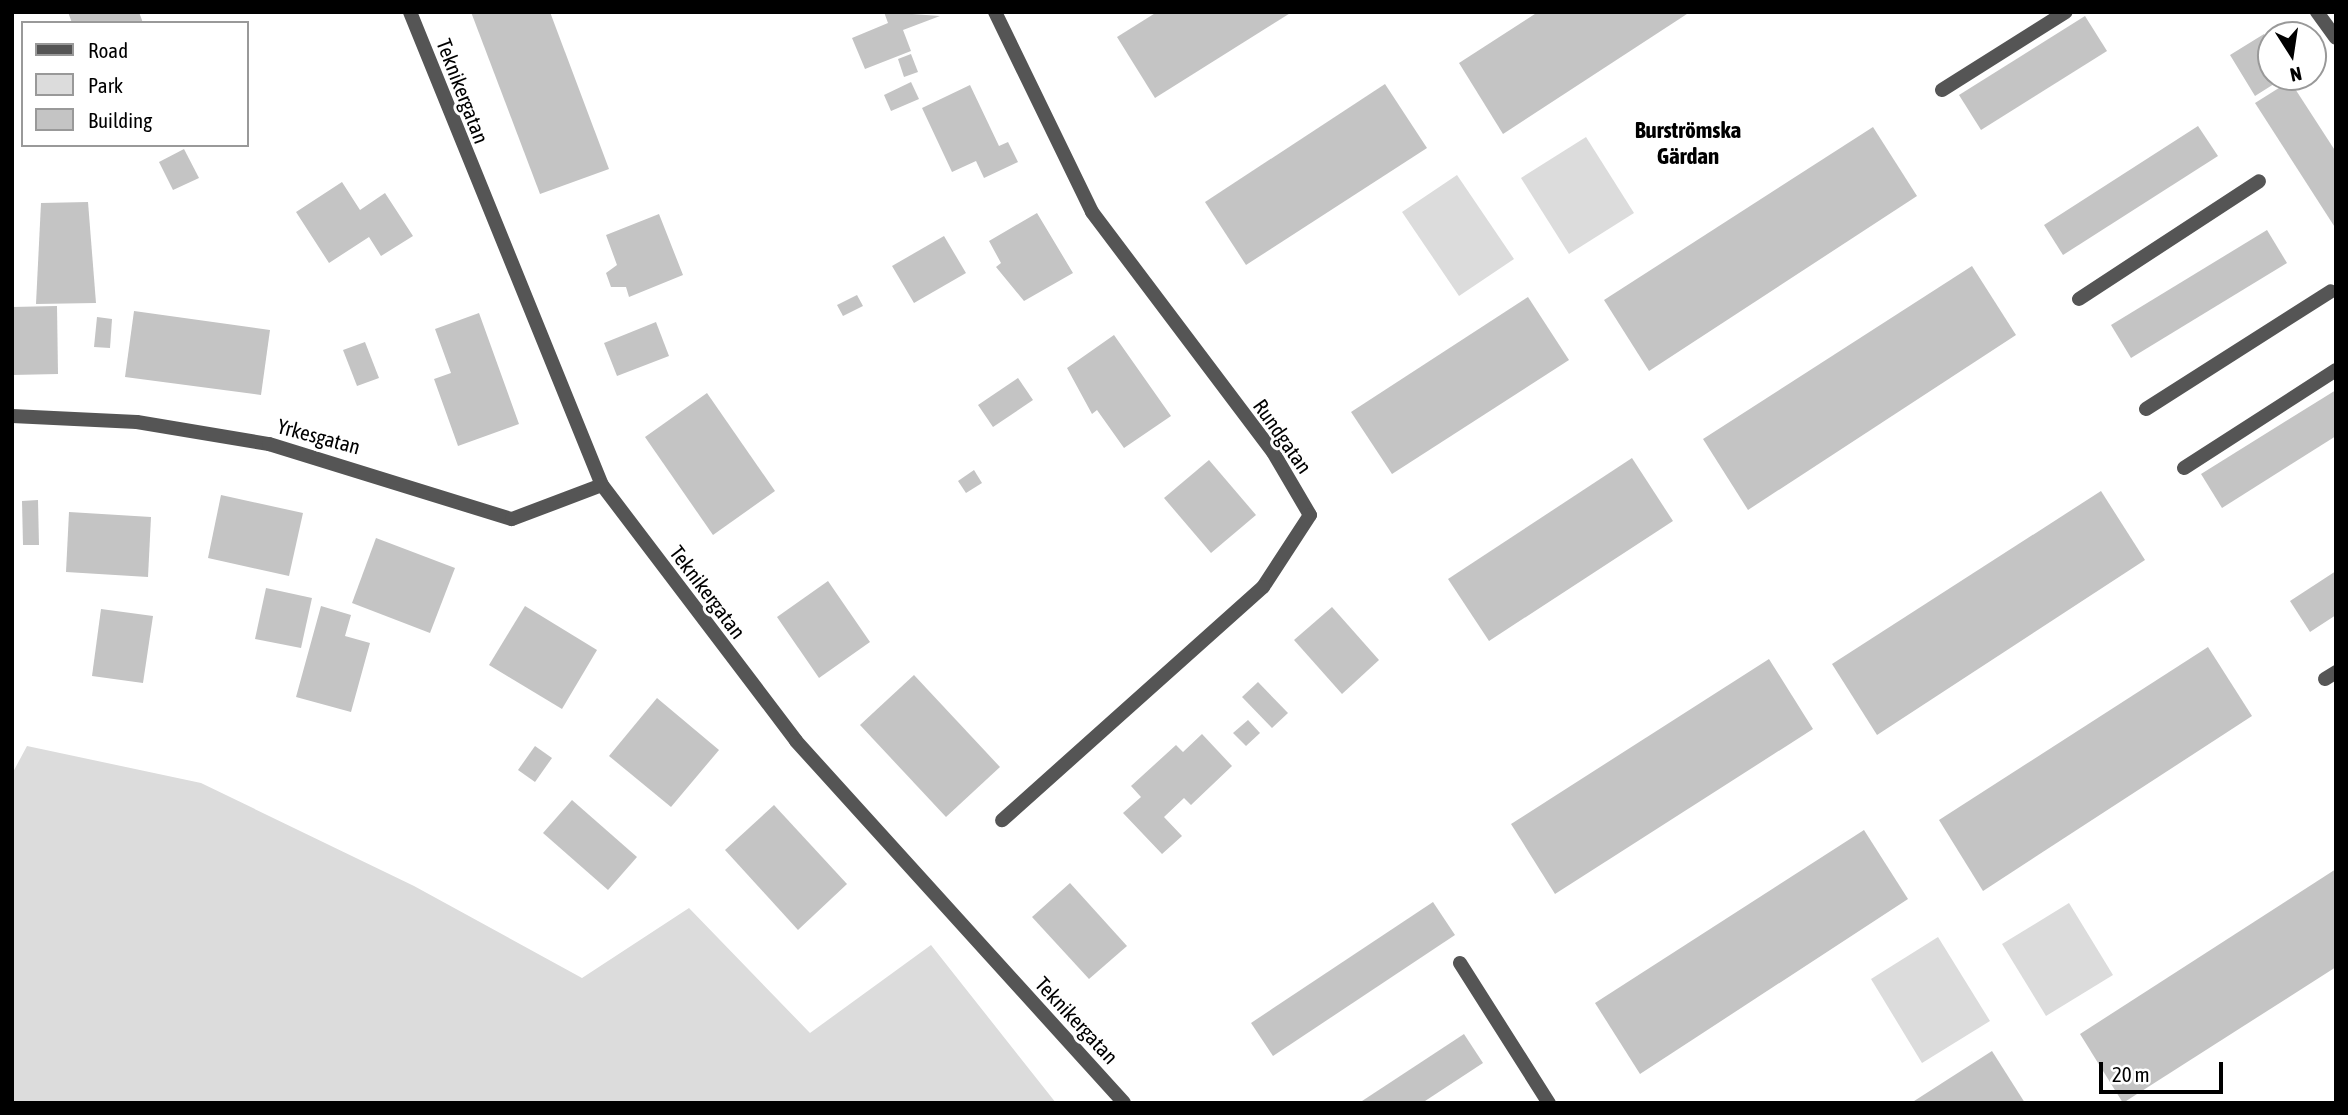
<!DOCTYPE html>
<meta charset="utf-8">
<style>
body{margin:0}
#map{position:relative;width:2348px;height:1115px;overflow:hidden;background:#fff;font-family:"Asap Condensed",sans-serif}
div>[style]{position:absolute}
[style*='--x']{left:calc(var(--x)*1px);top:calc(var(--y)*1px);width:calc(var(--w)*1px);rotate:calc(var(--a)*1deg)}
.green>*{inset:0;background:#dcdcdc}
.building>*{inset:0;background:#c4c4c4}
.lane>*{height:14px;margin:-7px;padding:0 7px;transform-origin:7px;border-radius:7px;background:#555}
.street>*{height:14px;margin:-7px;padding:0 7px;transform-origin:7px;border-radius:7px;background:#555}
span{translate:-50% -50%;white-space:nowrap;text-align:center;line-height:1.15;-webkit-text-stroke:6px #fff;paint-order:stroke}
.street-label{font-size:21px;color:#000}
.neighbourhood-label{font-size:23px;color:#000;font-weight:700}
.frame{position:absolute;inset:0;border:14px solid #000;pointer-events:none}
.legend{position:absolute;left:21px;top:21px;width:228px;height:126px;box-sizing:border-box;background:#fff;border:2px solid #999;margin:0;padding:9px 12px;list-style:none;font-size:21px;color:#000}
.legend li{display:flex;align-items:center;gap:14px;height:35px}
.legend b{width:35px;border:2px solid #999}
.north{position:absolute;left:2257px;top:21px;width:70px;height:70px;box-sizing:border-box;background:#fff;border:2px solid #999;border-radius:50%;rotate:168deg;font-size:19px;font-weight:700;line-height:28px;text-align:center;color:#000}
.north::after{content:'';display:block;margin:auto;width:24px;height:32px;background:#000;clip-path:polygon(50% 0,100% 100%,50% 72%,0 100%)}
.scale{position:absolute;left:2099px;top:1062px;width:124px;height:32px;box-sizing:border-box;border:4px solid #000;border-top:0;padding-left:9px;font-size:21px;line-height:24px;white-space:nowrap;color:#000;-webkit-text-stroke:5px #fff;paint-order:stroke}
</style>
<div id="map">
<div class="green">
<i style="clip-path:polygon(1586px 137px,1634px 213px,1569px 254px,1521px 178px)"></i>
<i style="clip-path:polygon(1457px 175px,1514px 259px,1459px 296px,1402px 212px)"></i>
<i style="clip-path:polygon(27px 746px,201px 783px,414px 886px,582px 978px,689px 908px,810px 1033px,931px 945px,1056px 1103px,12px 1103px,12px 774px)"></i>
<i style="clip-path:polygon(2069px 903px,2113px 975px,2046px 1016px,2002px 944px)"></i>
<i style="clip-path:polygon(1938px 937px,1990px 1021px,1922px 1063px,1871px 979px)"></i>
</div>
<div class="building">
<i style="clip-path:polygon(68px 12px,139px 12px,143px 23px,72px 23px)"></i>
<i style="clip-path:polygon(471px 12px,550px 12px,609px 169px,540px 194px)"></i>
<i style="clip-path:polygon(884px 12px,940px 16px,903px 30px,911px 51px,865px 69px,852px 38px,888px 23px)"></i>
<i style="clip-path:polygon(1157px 12px,1292px 12px,1155px 98px,1117px 37px)"></i>
<i style="clip-path:polygon(1538px 12px,1690px 12px,1503px 134px,1459px 63px)"></i>
<i style="clip-path:polygon(2085px 16px,2107px 51px,1981px 130px,1959px 95px)"></i>
<i style="clip-path:polygon(2264px 34px,2271px 46px,2271px 77px,2285px 77px,2255px 96px,2230px 55px)"></i>
<i style="clip-path:polygon(911px 54px,918px 72px,904px 77px,898px 59px)"></i>
<i style="clip-path:polygon(2290px 81px,2336px 152px,2336px 229px,2255px 103px)"></i>
<i style="clip-path:polygon(911px 82px,919px 99px,891px 111px,884px 95px)"></i>
<i style="clip-path:polygon(1385px 84px,1427px 148px,1246px 265px,1205px 202px)"></i>
<i style="clip-path:polygon(970px 85px,999px 146px,1008px 142px,1018px 162px,984px 178px,976px 161px,952px 172px,922px 108px)"></i>
<i style="clip-path:polygon(2198px 126px,2218px 156px,2063px 255px,2044px 225px)"></i>
<i style="clip-path:polygon(1873px 127px,1917px 196px,1649px 371px,1604px 300px)"></i>
<i style="clip-path:polygon(184px 149px,199px 178px,173px 190px,159px 162px)"></i>
<i style="clip-path:polygon(342px 182px,360px 210px,385px 193px,413px 236px,381px 256px,369px 237px,329px 263px,296px 212px)"></i>
<i style="clip-path:polygon(88px 202px,96px 303px,36px 304px,41px 203px)"></i>
<i style="clip-path:polygon(1037px 213px,1073px 273px,1024px 301px,996px 267px,1001px 263px,989px 241px)"></i>
<i style="clip-path:polygon(659px 214px,683px 275px,629px 297px,626px 287px,611px 287px,606px 273px,617px 265px,606px 235px)"></i>
<i style="clip-path:polygon(2267px 230px,2287px 263px,2131px 358px,2111px 325px)"></i>
<i style="clip-path:polygon(944px 236px,966px 273px,914px 303px,892px 266px)"></i>
<i style="clip-path:polygon(1972px 266px,2016px 335px,1748px 510px,1703px 439px)"></i>
<i style="clip-path:polygon(857px 295px,863px 306px,843px 316px,837px 305px)"></i>
<i style="clip-path:polygon(1528px 297px,1569px 360px,1392px 474px,1351px 412px)"></i>
<i style="clip-path:polygon(57px 306px,58px 374px,12px 375px,12px 307px)"></i>
<i style="clip-path:polygon(134px 311px,270px 330px,261px 395px,125px 377px)"></i>
<i style="clip-path:polygon(479px 313px,519px 424px,458px 446px,434px 379px,451px 373px,435px 329px)"></i>
<i style="clip-path:polygon(97px 317px,112px 319px,110px 348px,94px 347px)"></i>
<i style="clip-path:polygon(656px 322px,669px 356px,617px 376px,604px 343px)"></i>
<i style="clip-path:polygon(1114px 335px,1171px 416px,1124px 448px,1097px 410px,1092px 414px,1067px 368px)"></i>
<i style="clip-path:polygon(365px 342px,379px 378px,357px 386px,343px 350px)"></i>
<i style="clip-path:polygon(1018px 378px,1033px 400px,993px 427px,978px 405px)"></i>
<i style="clip-path:polygon(2336px 390px,2336px 436px,2222px 508px,2201px 474px)"></i>
<i style="clip-path:polygon(707px 393px,775px 491px,713px 535px,645px 437px)"></i>
<i style="clip-path:polygon(1632px 458px,1673px 521px,1489px 641px,1448px 579px)"></i>
<i style="clip-path:polygon(1209px 460px,1256px 515px,1211px 553px,1164px 498px)"></i>
<i style="clip-path:polygon(974px 470px,982px 483px,966px 493px,958px 481px)"></i>
<i style="clip-path:polygon(2101px 491px,2145px 560px,1877px 735px,1832px 664px)"></i>
<i style="clip-path:polygon(221px 495px,303px 513px,289px 576px,208px 558px)"></i>
<i style="clip-path:polygon(38px 500px,39px 545px,23px 545px,22px 501px)"></i>
<i style="clip-path:polygon(69px 512px,151px 517px,148px 577px,66px 572px)"></i>
<i style="clip-path:polygon(376px 538px,455px 568px,430px 633px,352px 603px)"></i>
<i style="clip-path:polygon(2336px 571px,2336px 615px,2310px 632px,2290px 601px)"></i>
<i style="clip-path:polygon(828px 581px,870px 642px,819px 678px,777px 617px)"></i>
<i style="clip-path:polygon(266px 588px,312px 598px,301px 648px,255px 639px)"></i>
<i style="clip-path:polygon(321px 606px,351px 615px,345px 636px,370px 643px,351px 712px,296px 697px)"></i>
<i style="clip-path:polygon(525px 606px,597px 650px,562px 709px,489px 665px)"></i>
<i style="clip-path:polygon(1332px 607px,1379px 660px,1342px 694px,1294px 640px)"></i>
<i style="clip-path:polygon(101px 609px,153px 616px,143px 683px,92px 676px)"></i>
<i style="clip-path:polygon(2208px 647px,2252px 716px,1983px 891px,1939px 820px)"></i>
<i style="clip-path:polygon(1769px 659px,1813px 729px,1555px 894px,1511px 824px)"></i>
<i style="clip-path:polygon(914px 675px,1000px 767px,946px 817px,860px 725px)"></i>
<i style="clip-path:polygon(1258px 682px,1288px 713px,1272px 728px,1242px 697px)"></i>
<i style="clip-path:polygon(657px 698px,719px 750px,671px 807px,609px 756px)"></i>
<i style="clip-path:polygon(1248px 720px,1260px 733px,1246px 746px,1233px 733px)"></i>
<i style="clip-path:polygon(1202px 734px,1232px 766px,1191px 805px,1184px 798px,1164px 817px,1182px 836px,1162px 854px,1123px 813px,1141px 797px,1131px 786px,1176px 745px,1183px 752px)"></i>
<i style="clip-path:polygon(535px 746px,552px 758px,535px 782px,518px 770px)"></i>
<i style="clip-path:polygon(572px 800px,637px 857px,608px 890px,543px 833px)"></i>
<i style="clip-path:polygon(774px 805px,847px 884px,798px 930px,725px 850px)"></i>
<i style="clip-path:polygon(1864px 830px,1908px 899px,1640px 1074px,1595px 1003px)"></i>
<i style="clip-path:polygon(2336px 869px,2336px 967px,2123px 1103px,2080px 1034px)"></i>
<i style="clip-path:polygon(1070px 883px,1127px 946px,1089px 979px,1032px 917px)"></i>
<i style="clip-path:polygon(1433px 902px,1455px 935px,1273px 1056px,1251px 1023px)"></i>
<i style="clip-path:polygon(1464px 1034px,1483px 1063px,1422px 1103px,1359px 1103px)"></i>
<i style="clip-path:polygon(1992px 1051px,2025px 1103px,1911px 1103px)"></i>
</div>
<div class="lane">
<i style="--x:1942;--y:90;--w:146;--a:-32.2"></i>
<i style="--x:2079;--y:299;--w:215;--a:-33.2"></i>
<i style="--x:2146;--y:409;--w:219;--a:-32.5"></i>
<i style="--x:2184;--y:468;--w:181;--a:-32.8"></i>
<i style="--x:2325;--y:679;--w:13;--a:-32"></i>
<i style="--x:1460;--y:963;--w:166;--a:57.6"></i>
</div>
<div class="street">
<i style="--x:410;--y:12;--w:510;--a:67.91"></i>
<i style="--x:602;--y:485;--w:321;--a:52.8"></i>
<i style="--x:796;--y:741;--w:488;--a:47.8"></i>
<i style="--x:995;--y:12;--w:222;--a:64.1"></i>
<i style="--x:1092;--y:212;--w:301;--a:53"></i>
<i style="--x:1273;--y:452;--w:73;--a:59.6"></i>
<i style="--x:1310;--y:515;--w:86;--a:123.1"></i>
<i style="--x:1263;--y:587;--w:350;--a:138.2"></i>
<i style="--x:2317;--y:12;--w:32;--a:54"></i>
<i style="--x:12;--y:416;--w:125;--a:2.7"></i>
<i style="--x:137;--y:422;--w:134;--a:9.5"></i>
<i style="--x:269;--y:444;--w:254;--a:17.2"></i>
<i style="--x:512;--y:519;--w:96;--a:-20.7"></i>
</div>
<div class="street-label">
<span style="left:463px;top:91px;rotate:69deg">Teknikergatan</span>
<span style="left:319px;top:436px;rotate:15deg">Yrkesgatan</span>
<span style="left:1283px;top:436px;rotate:55deg">Rundgatan</span>
<span style="left:708px;top:592px;rotate:53deg">Teknikergatan</span>
<span style="left:1077px;top:1020px;rotate:47deg">Teknikergatan</span>
</div>
<div class="neighbourhood-label">
<span style="left:1688px;top:143px">Burströmska<br>Gärdan</span>
</div>
<div class="frame"></div>
<ul class="legend">
<li><b style="height:9px;background:#555"></b>Road</li>
<li><b style="height:19px;background:#dcdcdc"></b>Park</li>
<li><b style="height:19px;background:#c4c4c4"></b>Building</li>
</ul>
<div class="north">N</div>
<div class="scale">20 m</div>
</div>
